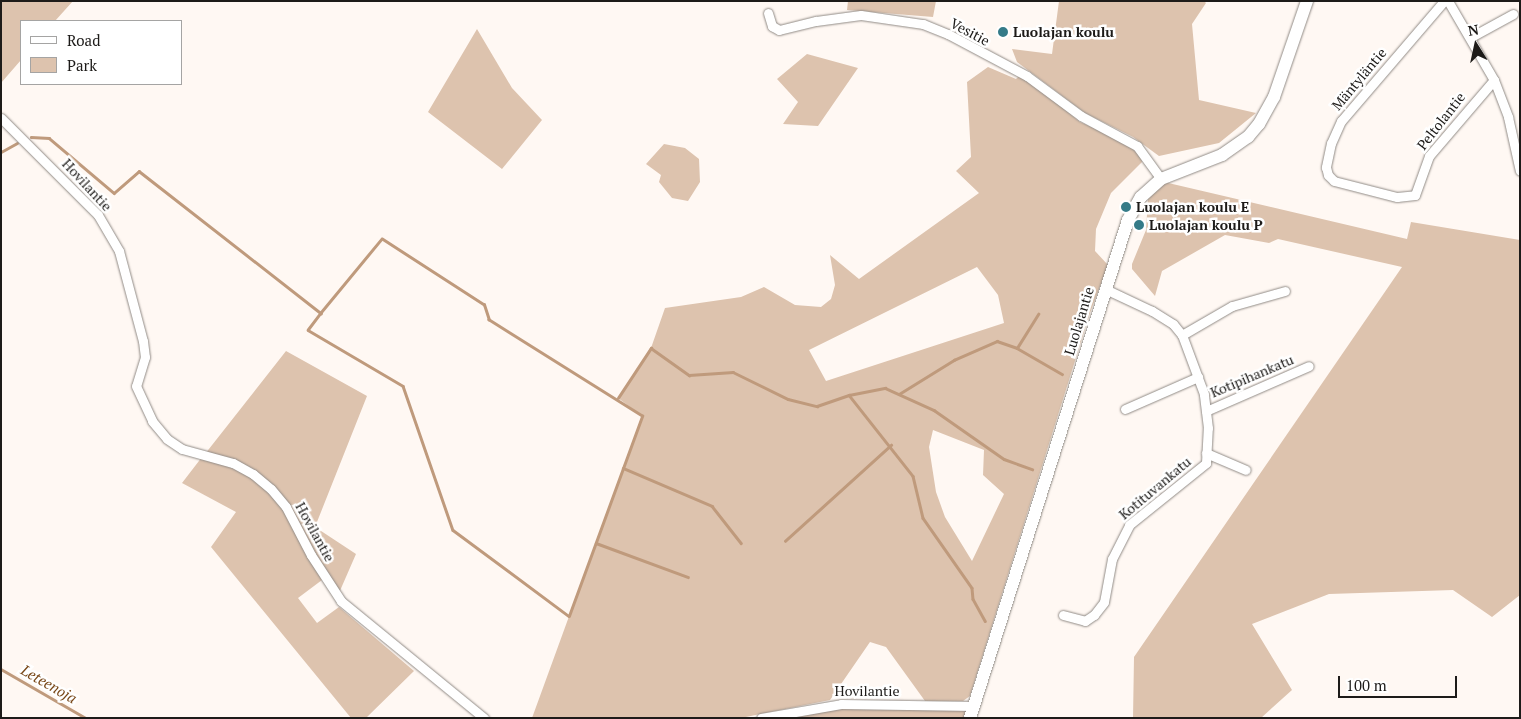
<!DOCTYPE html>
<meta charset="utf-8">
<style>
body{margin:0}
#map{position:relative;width:1521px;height:719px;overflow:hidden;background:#fff8f3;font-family:"PT Serif",serif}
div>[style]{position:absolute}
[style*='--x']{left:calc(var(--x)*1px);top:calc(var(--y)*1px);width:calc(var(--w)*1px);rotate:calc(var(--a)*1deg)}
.green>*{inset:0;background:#ddc3ae}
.stream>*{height:2.5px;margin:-1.25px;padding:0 1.25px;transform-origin:1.25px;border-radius:1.25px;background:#bf9a7c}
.roads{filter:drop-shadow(0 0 1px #918b86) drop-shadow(0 0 1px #918b86)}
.minor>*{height:9px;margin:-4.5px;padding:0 4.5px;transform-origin:4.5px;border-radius:4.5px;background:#fff}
.secondary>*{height:12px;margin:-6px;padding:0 6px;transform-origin:6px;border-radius:6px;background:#fff}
.dots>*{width:14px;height:14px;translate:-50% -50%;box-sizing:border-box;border:2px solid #fff;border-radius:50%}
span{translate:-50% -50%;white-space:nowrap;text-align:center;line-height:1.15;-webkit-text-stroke:5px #fff;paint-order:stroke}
.street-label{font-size:14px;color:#1d1b19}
.poi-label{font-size:14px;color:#1d1b19;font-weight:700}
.left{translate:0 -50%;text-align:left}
.water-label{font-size:15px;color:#794819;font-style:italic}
.frame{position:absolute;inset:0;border:2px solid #1d1b19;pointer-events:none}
.legend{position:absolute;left:20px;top:20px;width:162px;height:65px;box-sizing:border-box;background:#fff;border:1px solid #a5a4a3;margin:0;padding:6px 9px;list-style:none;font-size:15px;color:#1d1b19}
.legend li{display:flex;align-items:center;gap:10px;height:25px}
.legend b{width:25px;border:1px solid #a5a4a3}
.north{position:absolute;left:1451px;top:20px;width:50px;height:50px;-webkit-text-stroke:4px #fff;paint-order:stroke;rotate:350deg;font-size:14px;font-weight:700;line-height:20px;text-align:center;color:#1d1b19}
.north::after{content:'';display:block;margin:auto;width:18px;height:22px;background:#1d1b19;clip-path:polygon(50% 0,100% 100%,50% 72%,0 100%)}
.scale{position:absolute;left:1338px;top:676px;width:119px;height:22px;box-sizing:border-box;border:2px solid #1d1b19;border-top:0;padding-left:6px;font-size:15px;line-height:18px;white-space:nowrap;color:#1d1b19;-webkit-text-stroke:4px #fff;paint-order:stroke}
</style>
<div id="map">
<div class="green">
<i style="clip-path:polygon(1px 1px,73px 1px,55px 21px,21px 21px,21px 60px,1px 83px)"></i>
<i style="clip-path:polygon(848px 1px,936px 1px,933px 17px,847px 10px)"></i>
<i style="clip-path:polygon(1059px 1px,1204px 1px,1206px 3px,1192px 24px,1199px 100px,1256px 113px,1219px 143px,1159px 156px,1133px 137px,1085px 113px,1017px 62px,1012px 49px,1052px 54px)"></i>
<i style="clip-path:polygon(477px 29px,512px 88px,542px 120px,502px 169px,428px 112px)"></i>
<i style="clip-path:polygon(807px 54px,858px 68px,818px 126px,783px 124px,798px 102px,777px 79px)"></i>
<i style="clip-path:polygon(evenodd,988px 67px,1016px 79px,1021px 74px,1080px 122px,1124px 141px,1141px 154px,1142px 162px,1111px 193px,1096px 229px,1095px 251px,1108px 265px,1090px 313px,970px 696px,963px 701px,925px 701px,886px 647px,870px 642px,830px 700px,741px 718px,532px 718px,642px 416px,618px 398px,651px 348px,665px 308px,741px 297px,764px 287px,795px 305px,821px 307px,831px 299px,835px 285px,830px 255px,859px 279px,979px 193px,956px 171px,971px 157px,967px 82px,988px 67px,977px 267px,998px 295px,1004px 323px,826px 381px,809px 350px,977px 267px,988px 67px,933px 430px,984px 450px,983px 475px,1004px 494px,972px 561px,945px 517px,936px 492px,929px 447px,933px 430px)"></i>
<i style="clip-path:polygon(664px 144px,685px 148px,699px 159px,700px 182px,688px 201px,672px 198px,659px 182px,661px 175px,646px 164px)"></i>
<i style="clip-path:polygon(1164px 182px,1407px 239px,1411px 222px,1520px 240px,1520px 595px,1492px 617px,1453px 590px,1329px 594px,1252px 624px,1292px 690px,1261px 718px,1133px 718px,1134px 657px,1402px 267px,1278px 239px,1269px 243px,1225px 235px,1162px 271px,1155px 296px,1132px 269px,1132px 264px,1146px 230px,1148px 199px)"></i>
<i style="clip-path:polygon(286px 351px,367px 396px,315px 527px,356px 554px,339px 593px,332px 588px,288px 506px,253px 472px,205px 454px)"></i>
<i style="clip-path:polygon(202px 457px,252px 475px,283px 509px,322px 580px,298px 598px,317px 623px,339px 607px,414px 671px,366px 718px,351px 718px,211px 547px,236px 512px,182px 483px)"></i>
<i style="clip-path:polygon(828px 708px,968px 710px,965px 718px,774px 718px)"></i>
</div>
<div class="stream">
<i style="--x:31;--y:137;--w:18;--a:3"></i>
<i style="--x:49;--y:138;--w:85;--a:40.2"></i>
<i style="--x:114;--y:193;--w:33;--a:-41"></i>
<i style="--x:139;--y:171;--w:231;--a:38"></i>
<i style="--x:321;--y:313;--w:21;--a:127"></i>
<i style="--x:308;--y:330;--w:110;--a:30.5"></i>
<i style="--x:403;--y:386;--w:152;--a:70.9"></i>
<i style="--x:453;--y:530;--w:144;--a:36.6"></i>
<i style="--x:569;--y:616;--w:213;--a:-69.9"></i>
<i style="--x:642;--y:416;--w:181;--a:-147.9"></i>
<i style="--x:489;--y:320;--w:16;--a:-108"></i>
<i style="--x:484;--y:305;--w:121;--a:-147.1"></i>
<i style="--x:382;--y:239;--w:96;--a:129.5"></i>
<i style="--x:1;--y:152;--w:18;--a:-29"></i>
<i style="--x:1017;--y:348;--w:52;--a:30"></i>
<i style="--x:899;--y:394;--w:65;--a:-31.7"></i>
<i style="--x:954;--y:360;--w:47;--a:-23.8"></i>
<i style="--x:997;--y:341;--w:21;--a:19"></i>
<i style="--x:1017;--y:348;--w:40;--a:-58"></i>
<i style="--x:849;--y:395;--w:37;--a:-11"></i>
<i style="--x:885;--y:388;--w:54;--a:24.2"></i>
<i style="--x:934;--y:410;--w:85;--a:35"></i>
<i style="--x:1004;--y:459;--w:30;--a:20"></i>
<i style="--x:618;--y:398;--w:60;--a:-56.6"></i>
<i style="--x:651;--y:348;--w:47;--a:35.4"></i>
<i style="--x:689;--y:375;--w:44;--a:-3.9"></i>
<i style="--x:733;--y:372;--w:61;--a:26.1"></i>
<i style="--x:788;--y:399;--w:30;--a:14"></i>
<i style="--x:817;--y:406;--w:34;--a:-19"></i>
<i style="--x:849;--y:395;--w:103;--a:51.7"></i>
<i style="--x:913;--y:476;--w:43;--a:76.6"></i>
<i style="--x:923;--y:518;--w:85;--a:55"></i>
<i style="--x:972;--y:588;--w:11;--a:85"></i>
<i style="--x:973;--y:599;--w:25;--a:61"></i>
<i style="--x:623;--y:468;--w:97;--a:23.1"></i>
<i style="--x:712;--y:506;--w:47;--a:51.9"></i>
<i style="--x:785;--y:541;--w:143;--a:-42.2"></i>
<i style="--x:596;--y:543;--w:98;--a:20.3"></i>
<i style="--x:1;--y:669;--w:98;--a:30"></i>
</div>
<div class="roads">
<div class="minor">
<i style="--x:1444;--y:1;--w:158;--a:130.6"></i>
<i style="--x:1341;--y:121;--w:24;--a:114"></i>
<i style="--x:1331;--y:143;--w:25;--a:102"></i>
<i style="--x:1326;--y:167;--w:8;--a:76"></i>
<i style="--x:1328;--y:175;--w:8;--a:45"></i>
<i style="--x:1334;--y:181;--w:65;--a:14.3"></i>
<i style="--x:1397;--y:197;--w:18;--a:-6"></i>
<i style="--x:1415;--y:195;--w:41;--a:-70.3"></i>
<i style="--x:1429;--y:156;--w:100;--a:-49.5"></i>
<i style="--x:1448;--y:1;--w:91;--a:59.8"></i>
<i style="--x:1494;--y:80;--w:40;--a:69"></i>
<i style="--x:1508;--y:117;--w:55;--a:77.5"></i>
<i style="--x:768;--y:13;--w:14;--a:73"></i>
<i style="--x:772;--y:26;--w:8;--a:30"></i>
<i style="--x:779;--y:30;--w:38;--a:-14"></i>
<i style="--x:816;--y:21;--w:45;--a:-7.6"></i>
<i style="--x:861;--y:15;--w:63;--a:8.3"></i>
<i style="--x:923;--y:24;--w:27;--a:22"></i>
<i style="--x:948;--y:34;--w:89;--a:28"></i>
<i style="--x:1027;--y:76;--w:67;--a:36.5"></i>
<i style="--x:1081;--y:116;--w:64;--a:28.2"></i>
<i style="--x:1137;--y:146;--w:41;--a:54"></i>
<i style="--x:1471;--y:37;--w:48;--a:-28.7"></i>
<i style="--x:1;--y:118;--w:137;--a:45"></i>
<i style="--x:98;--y:215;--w:42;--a:59.7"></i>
<i style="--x:119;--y:251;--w:93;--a:75.1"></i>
<i style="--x:143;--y:341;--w:16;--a:83"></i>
<i style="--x:145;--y:357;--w:30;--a:107"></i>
<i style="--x:136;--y:386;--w:38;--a:65"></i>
<i style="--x:152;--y:421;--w:23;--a:50"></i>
<i style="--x:167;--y:439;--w:18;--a:34"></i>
<i style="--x:182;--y:449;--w:53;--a:15.4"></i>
<i style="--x:233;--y:463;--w:23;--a:29"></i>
<i style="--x:253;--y:474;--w:23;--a:40"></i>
<i style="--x:271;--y:489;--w:23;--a:50"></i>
<i style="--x:286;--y:507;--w:54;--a:62.5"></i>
<i style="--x:311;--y:555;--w:55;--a:56.9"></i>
<i style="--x:341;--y:601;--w:185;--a:39.3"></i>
<i style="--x:1182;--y:335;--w:58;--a:-30.1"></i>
<i style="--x:1232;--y:306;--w:55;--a:-15.8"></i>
<i style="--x:1125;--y:409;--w:80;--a:-23.7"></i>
<i style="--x:1206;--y:411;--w:112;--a:-23.6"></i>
<i style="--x:1206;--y:453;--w:43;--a:23"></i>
<i style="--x:1063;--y:615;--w:23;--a:15"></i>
<i style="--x:1085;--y:621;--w:11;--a:-34"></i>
<i style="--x:1094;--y:615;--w:16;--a:-52"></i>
<i style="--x:1104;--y:602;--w:44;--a:-79.5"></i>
<i style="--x:1112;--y:559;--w:38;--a:-63"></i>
<i style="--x:1129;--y:525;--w:99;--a:-38.8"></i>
<i style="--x:1206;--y:463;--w:35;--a:-87"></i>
<i style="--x:1208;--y:428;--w:34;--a:-97"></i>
<i style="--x:1204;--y:394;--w:63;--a:-110.4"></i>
<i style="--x:1182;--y:335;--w:14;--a:-129"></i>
<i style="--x:1173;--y:324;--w:25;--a:-148"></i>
<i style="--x:1152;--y:311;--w:52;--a:-154.9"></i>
<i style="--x:761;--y:718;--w:81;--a:-9.9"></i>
<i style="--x:841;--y:704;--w:133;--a:0.9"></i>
</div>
<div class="secondary">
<i style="--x:970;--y:718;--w:522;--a:-72.4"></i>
<i style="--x:1128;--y:220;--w:26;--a:-61"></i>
<i style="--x:1141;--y:197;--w:27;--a:-42"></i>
<i style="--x:1161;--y:179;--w:66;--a:-21.5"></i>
<i style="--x:1222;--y:155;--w:32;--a:-35"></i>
<i style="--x:1248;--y:137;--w:17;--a:-50"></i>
<i style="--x:1259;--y:124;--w:31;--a:-61"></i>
<i style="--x:1274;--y:97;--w:102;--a:-71"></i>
</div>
</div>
<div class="dots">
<i style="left:1003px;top:32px;background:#357b88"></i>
<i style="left:1126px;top:207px;background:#357b88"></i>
<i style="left:1139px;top:225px;background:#357b88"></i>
</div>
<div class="street-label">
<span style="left:970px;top:32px;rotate:28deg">Vesitie</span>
<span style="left:1359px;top:79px;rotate:-50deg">Mäntyläntie</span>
<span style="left:1441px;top:121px;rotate:-52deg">Peltolantie</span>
<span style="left:87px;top:185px;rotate:47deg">Hovilantie</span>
<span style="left:1079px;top:321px;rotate:-73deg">Luolajantie</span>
<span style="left:1252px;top:376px;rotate:-23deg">Kotipihankatu</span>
<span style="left:1155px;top:488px;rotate:-40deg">Kotituvankatu</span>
<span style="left:315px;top:532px;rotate:61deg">Hovilantie</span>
<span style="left:867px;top:691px">Hovilantie</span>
</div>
<div class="poi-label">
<span class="left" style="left:1013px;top:32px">Luolajan koulu</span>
<span class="left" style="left:1136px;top:207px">Luolajan koulu E</span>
<span class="left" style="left:1149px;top:225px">Luolajan koulu P</span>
</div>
<div class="water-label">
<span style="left:49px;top:684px;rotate:30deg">Leteenoja</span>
</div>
<div class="frame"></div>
<ul class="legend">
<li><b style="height:6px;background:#fff"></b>Road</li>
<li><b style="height:14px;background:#ddc3ae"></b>Park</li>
</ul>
<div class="north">N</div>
<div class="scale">100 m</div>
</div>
